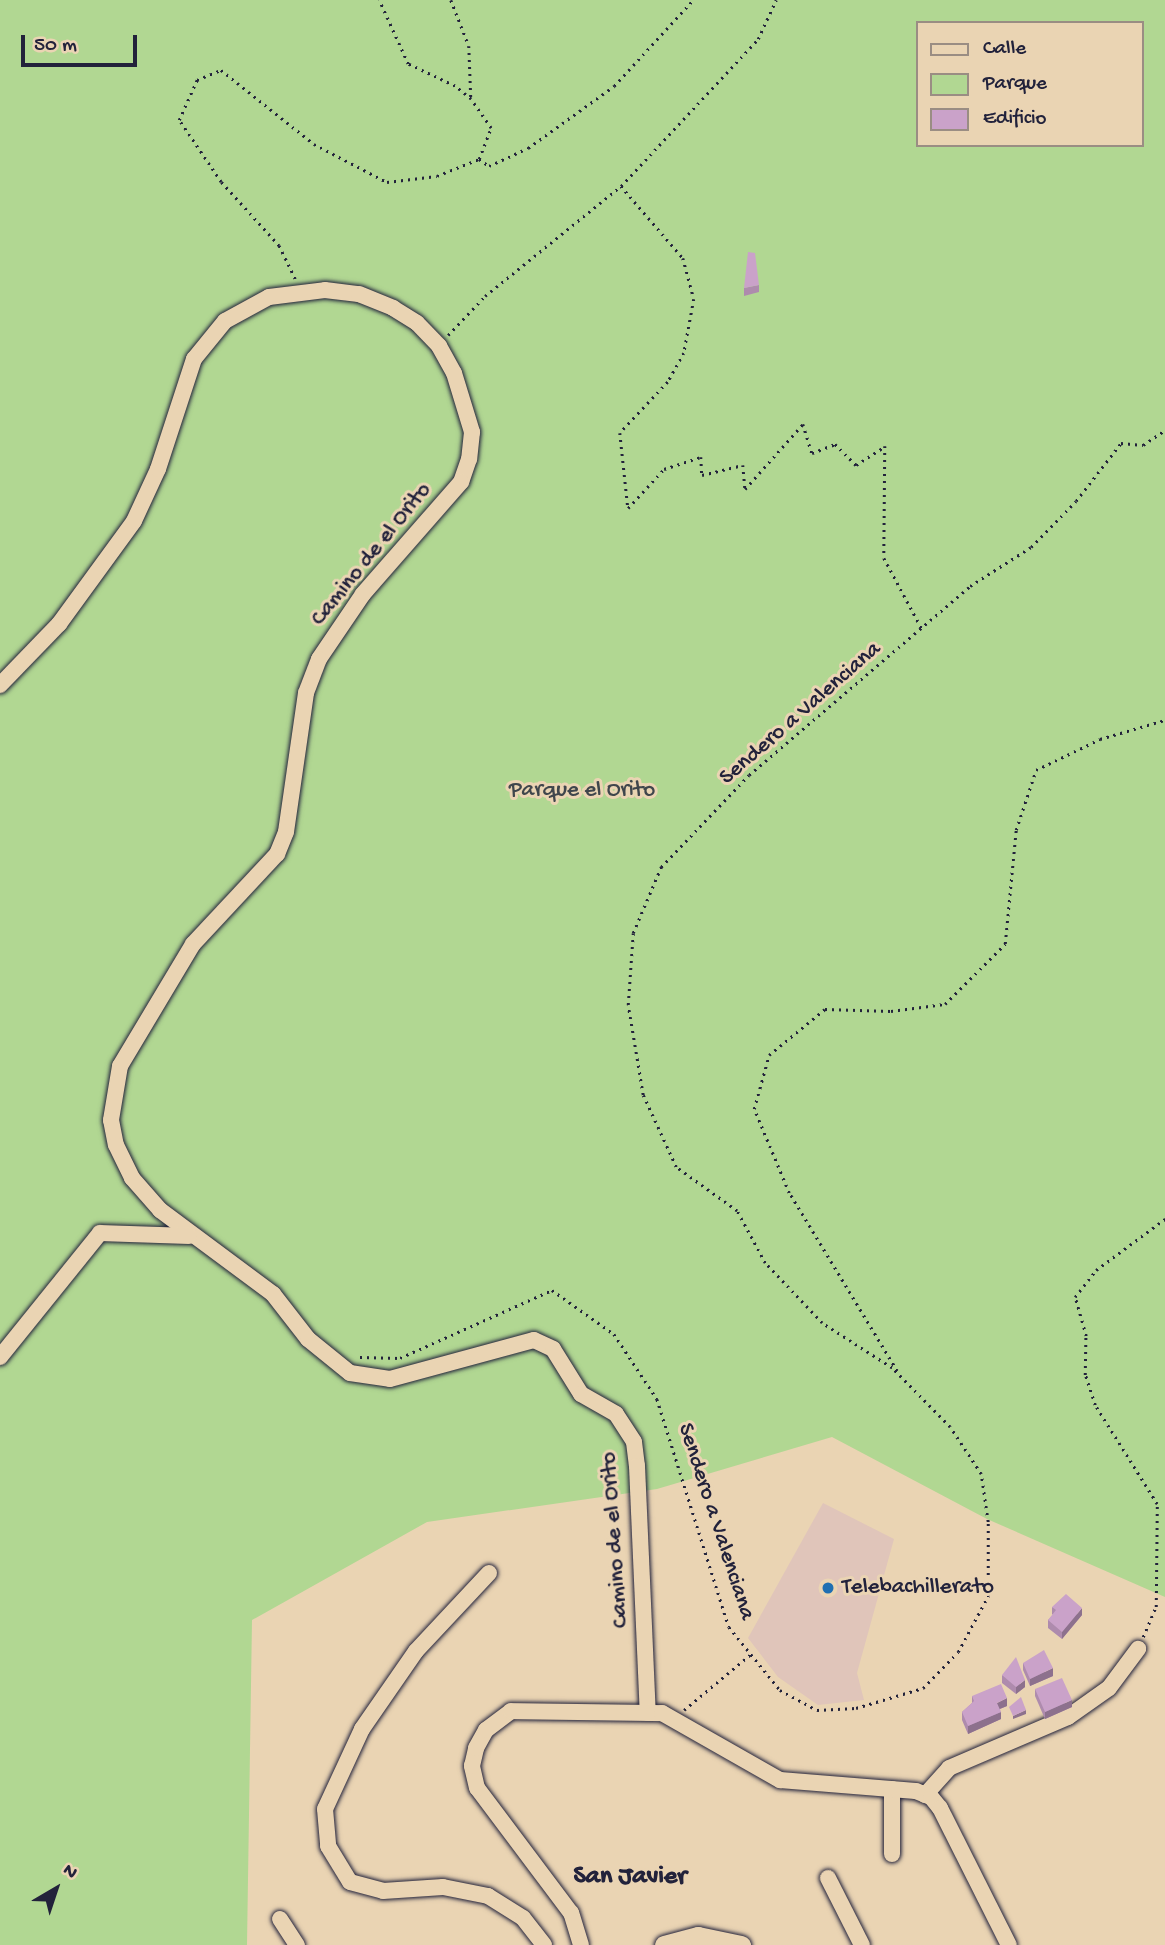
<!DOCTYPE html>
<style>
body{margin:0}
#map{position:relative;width:1165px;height:1945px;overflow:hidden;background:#ead4b3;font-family:"Gochi Hand",sans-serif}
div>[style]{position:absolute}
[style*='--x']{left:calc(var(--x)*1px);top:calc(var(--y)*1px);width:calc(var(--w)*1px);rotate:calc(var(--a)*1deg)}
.built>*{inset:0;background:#e0c5ba}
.green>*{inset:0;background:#b1d792}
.path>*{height:2.5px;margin-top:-1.25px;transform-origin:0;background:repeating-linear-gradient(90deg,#22223b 0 2px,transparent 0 7px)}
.roads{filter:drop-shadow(0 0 2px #22223b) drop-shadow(0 0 2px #22223b)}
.minor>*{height:16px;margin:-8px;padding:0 8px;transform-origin:8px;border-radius:8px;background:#ead4b3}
.tertiary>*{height:19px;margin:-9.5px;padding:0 9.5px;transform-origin:9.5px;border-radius:9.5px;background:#ead4b3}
.wall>*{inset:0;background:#ae8bad}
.shaded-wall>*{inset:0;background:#8d718d}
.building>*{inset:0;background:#caa2c9}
.dots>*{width:19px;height:19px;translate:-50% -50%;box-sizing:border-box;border:4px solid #ead4b3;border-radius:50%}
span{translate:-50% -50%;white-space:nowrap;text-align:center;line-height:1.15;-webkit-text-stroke:6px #ead4b3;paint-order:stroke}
.street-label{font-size:23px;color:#22223b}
.park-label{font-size:23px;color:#3f464c}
.poi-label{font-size:23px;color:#22223b}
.left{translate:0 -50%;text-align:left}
.quarter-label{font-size:26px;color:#22223b;font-weight:700}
.legend{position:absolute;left:916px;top:21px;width:228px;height:126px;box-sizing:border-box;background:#ead4b3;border:2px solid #9a8d83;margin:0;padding:9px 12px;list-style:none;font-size:21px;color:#22223b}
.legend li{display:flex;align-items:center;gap:14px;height:35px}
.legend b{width:35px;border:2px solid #9a8d83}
.north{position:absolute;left:21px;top:1854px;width:70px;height:70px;-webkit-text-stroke:5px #ead4b3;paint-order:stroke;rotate:39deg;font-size:19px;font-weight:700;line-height:28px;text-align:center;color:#22223b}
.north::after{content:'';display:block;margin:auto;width:24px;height:32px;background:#22223b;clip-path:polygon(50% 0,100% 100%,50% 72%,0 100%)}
.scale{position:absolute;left:21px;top:35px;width:116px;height:32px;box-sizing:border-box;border:4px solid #22223b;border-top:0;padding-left:9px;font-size:21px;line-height:24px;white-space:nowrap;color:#22223b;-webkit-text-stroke:5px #ead4b3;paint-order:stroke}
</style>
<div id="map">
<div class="built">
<i style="clip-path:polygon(823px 1503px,894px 1539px,857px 1673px,864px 1700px,818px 1705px,778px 1677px,748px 1638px)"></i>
</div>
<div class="green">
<i style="clip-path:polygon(evenodd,0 0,1165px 0,1165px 1597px,987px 1519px,832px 1437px,657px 1489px,427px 1522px,252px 1620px,247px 1945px,0 1945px,0 0,918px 23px,1142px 23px,1142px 145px,918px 145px,918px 23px)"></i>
</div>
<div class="path">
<i style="--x:451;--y:0;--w:49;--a:68.6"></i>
<i style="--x:469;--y:46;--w:53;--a:87.8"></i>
<i style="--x:479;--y:159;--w:12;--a:35"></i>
<i style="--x:489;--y:166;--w:43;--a:-24.8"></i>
<i style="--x:528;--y:148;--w:106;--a:-35.8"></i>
<i style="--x:614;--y:86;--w:117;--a:-47.4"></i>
<i style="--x:621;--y:186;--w:95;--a:49.3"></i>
<i style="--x:683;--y:258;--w:42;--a:75"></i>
<i style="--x:694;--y:299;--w:55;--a:100.5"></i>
<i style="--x:684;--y:353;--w:33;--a:119"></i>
<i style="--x:668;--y:382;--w:70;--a:133.3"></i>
<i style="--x:620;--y:433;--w:75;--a:83.9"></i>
<i style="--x:628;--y:508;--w:53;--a:-47.3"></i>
<i style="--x:664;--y:469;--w:39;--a:-18"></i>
<i style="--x:701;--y:457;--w:18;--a:87"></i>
<i style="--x:702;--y:475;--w:42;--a:-13.7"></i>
<i style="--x:743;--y:465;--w:24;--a:85"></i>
<i style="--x:745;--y:489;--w:87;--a:-48.3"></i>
<i style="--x:803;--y:424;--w:30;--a:73"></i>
<i style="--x:812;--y:453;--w:25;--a:-21"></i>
<i style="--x:835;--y:444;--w:30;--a:45"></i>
<i style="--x:856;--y:465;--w:35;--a:-33"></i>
<i style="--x:885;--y:446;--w:112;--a:90.5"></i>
<i style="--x:884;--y:558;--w:81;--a:61.8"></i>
<i style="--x:295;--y:279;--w:37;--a:-116"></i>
<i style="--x:279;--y:246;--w:86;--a:-132.2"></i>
<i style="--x:221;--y:182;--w:75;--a:-124.1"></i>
<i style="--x:179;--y:120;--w:44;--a:-65.8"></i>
<i style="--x:197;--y:80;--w:26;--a:-23"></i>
<i style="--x:221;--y:70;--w:119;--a:38.5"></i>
<i style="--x:314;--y:144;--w:82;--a:27.5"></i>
<i style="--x:387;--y:182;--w:50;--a:-6.8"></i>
<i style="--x:437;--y:176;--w:45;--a:-22"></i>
<i style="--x:479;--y:159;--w:33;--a:-69"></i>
<i style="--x:491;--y:128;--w:35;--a:-125"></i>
<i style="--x:471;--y:99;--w:21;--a:-141"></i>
<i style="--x:455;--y:86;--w:52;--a:-154.9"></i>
<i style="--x:408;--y:64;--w:70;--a:-114.4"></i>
<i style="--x:448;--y:335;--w:54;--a:-46.5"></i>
<i style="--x:485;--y:296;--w:175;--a:-39"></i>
<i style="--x:621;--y:186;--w:201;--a:-47"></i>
<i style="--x:758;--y:39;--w:43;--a:-65.2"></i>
<i style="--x:360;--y:1357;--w:40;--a:1.4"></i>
<i style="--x:400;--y:1358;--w:167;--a:-24.1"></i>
<i style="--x:552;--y:1290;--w:76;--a:35.4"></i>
<i style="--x:614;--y:1334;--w:78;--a:56.5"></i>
<i style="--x:657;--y:1399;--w:239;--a:72.5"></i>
<i style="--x:729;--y:1627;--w:81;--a:51"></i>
<i style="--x:780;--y:1690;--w:42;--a:28.4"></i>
<i style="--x:817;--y:1710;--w:39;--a:-3"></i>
<i style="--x:856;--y:1708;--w:70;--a:-16.6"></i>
<i style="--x:923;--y:1688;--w:50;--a:-45.8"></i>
<i style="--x:958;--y:1652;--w:64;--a:-61.8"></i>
<i style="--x:988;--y:1596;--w:74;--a:-90"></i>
<i style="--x:988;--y:1522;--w:49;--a:-98.3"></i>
<i style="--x:981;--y:1474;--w:56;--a:-123.4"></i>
<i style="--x:950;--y:1427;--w:83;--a:-134.5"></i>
<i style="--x:892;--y:1368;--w:83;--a:-147.3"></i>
<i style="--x:822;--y:1323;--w:83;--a:-133.5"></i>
<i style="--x:765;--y:1263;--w:59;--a:-118.3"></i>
<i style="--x:737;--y:1211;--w:75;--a:-144.2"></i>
<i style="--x:676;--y:1167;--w:79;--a:-114.6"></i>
<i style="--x:643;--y:1095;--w:91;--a:-99.5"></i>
<i style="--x:628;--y:1005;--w:72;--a:-86"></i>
<i style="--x:633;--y:933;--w:72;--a:-67"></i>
<i style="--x:661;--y:867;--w:127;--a:-46.3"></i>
<i style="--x:749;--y:775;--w:291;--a:-40.5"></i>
<i style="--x:970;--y:586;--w:72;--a:-32.6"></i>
<i style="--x:1031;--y:547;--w:64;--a:-45.6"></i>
<i style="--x:1076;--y:501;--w:73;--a:-52.2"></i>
<i style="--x:1121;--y:443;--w:22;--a:5"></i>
<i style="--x:1143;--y:445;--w:27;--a:-34"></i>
<i style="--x:897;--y:1371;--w:208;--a:-121.2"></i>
<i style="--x:789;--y:1193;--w:91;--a:-112.6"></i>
<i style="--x:754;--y:1109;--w:56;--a:-74.5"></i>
<i style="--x:769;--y:1055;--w:72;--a:-39.4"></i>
<i style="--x:825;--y:1009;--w:66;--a:1.7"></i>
<i style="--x:891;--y:1011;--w:54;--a:-7.4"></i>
<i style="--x:945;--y:1004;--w:85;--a:-45"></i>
<i style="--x:1005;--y:944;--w:115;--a:-84.5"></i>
<i style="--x:1016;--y:830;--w:63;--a:-71.6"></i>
<i style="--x:1036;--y:770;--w:71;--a:-25.8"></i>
<i style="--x:1100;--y:739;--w:68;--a:-16.3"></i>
<i style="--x:1143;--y:1637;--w:33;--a:-67"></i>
<i style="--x:1156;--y:1607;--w:103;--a:-89.4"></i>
<i style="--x:1157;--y:1504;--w:117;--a:-122.1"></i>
<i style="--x:1095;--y:1405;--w:32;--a:-108"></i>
<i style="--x:1085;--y:1375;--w:39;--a:-89"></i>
<i style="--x:1086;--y:1336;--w:41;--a:-105.8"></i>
<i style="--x:1075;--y:1297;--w:34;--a:-52"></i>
<i style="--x:1096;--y:1270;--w:86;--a:-36.5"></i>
<i style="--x:684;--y:1710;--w:87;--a:-39.9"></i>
</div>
<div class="roads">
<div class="minor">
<i style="--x:0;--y:685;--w:85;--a:-46"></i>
<i style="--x:59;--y:624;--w:127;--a:-53.9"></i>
<i style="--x:134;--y:521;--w:57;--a:-65.2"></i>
<i style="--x:158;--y:469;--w:116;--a:-71.9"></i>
<i style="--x:194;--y:359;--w:49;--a:-50.8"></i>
<i style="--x:225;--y:321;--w:50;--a:-28.6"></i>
<i style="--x:269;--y:297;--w:56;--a:-7.1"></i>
<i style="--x:325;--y:290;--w:34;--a:7"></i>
<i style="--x:359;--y:294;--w:37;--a:22"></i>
<i style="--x:393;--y:308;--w:28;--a:32"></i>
<i style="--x:417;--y:323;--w:32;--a:46"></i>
<i style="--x:439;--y:346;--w:31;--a:61"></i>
<i style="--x:454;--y:373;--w:62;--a:73"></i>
<i style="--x:472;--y:432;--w:27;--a:96"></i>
<i style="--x:469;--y:459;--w:24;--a:109"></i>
<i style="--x:461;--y:482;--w:149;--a:131.2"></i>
<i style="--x:363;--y:594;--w:78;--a:124.1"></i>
<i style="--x:319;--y:659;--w:36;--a:111"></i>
<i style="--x:306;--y:693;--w:140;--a:98.2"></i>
<i style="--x:286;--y:832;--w:24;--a:112"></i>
<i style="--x:277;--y:854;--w:123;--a:133"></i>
<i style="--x:193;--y:944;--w:142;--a:120.9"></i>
<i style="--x:120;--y:1066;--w:55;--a:99.5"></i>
<i style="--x:111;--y:1120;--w:25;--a:79"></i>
<i style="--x:116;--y:1145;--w:37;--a:64"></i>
<i style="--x:132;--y:1178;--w:43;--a:48.8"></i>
<i style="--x:160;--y:1210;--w:141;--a:36.6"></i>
<i style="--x:273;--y:1294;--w:57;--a:52.1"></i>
<i style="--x:308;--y:1339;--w:54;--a:39"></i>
<i style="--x:350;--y:1373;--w:40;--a:8.5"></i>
<i style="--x:390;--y:1379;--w:149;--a:-15.2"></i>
<i style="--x:534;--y:1340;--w:21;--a:25"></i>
<i style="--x:553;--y:1349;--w:53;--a:58.1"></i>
<i style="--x:581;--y:1394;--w:40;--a:29.7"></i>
<i style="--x:616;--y:1414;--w:33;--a:57"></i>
<i style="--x:634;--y:1442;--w:24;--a:83"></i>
<i style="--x:637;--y:1466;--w:247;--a:87.5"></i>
<i style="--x:0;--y:1357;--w:159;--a:-51.1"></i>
<i style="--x:100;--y:1233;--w:89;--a:1.9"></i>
<i style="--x:489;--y:1573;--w:107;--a:133.1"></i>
<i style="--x:416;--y:1651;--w:95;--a:124.7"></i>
<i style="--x:362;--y:1729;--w:88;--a:114.8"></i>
<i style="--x:325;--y:1809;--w:37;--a:85"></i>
<i style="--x:328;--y:1846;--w:42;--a:58.6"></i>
<i style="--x:350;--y:1882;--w:34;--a:15"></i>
<i style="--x:383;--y:1891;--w:60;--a:-3.8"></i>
<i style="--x:443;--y:1887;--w:46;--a:11.3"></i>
<i style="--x:488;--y:1896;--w:41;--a:32.2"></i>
<i style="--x:523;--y:1918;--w:34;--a:52"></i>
<i style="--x:892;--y:1789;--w:65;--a:90"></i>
<i style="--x:925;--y:1795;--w:36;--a:-48"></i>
<i style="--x:949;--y:1768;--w:129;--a:-23.2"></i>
<i style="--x:1068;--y:1717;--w:50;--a:-35.3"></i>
<i style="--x:1109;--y:1688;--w:49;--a:-53.4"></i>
<i style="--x:828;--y:1878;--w:75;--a:63.1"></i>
<i style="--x:280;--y:1919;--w:31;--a:57"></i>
<i style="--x:581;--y:1945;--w:34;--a:-107"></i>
<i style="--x:571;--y:1913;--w:156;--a:-126.9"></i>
<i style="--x:477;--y:1788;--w:23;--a:-103"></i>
<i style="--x:472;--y:1766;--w:18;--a:-77"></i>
<i style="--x:476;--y:1748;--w:21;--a:-61"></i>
<i style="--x:486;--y:1730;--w:31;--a:-37"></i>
<i style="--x:511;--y:1711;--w:151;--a:0.8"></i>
<i style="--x:662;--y:1713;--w:136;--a:29.6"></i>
<i style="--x:780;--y:1780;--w:136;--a:4.6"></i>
<i style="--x:916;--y:1791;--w:16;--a:22"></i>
<i style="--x:931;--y:1797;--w:14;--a:51"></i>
<i style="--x:940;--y:1808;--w:153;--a:63.3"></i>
</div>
<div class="tertiary">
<i style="--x:664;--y:1945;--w:35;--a:-15"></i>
<i style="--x:698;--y:1936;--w:44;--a:11.8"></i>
</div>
</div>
<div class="wall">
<i style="clip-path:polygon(759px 285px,759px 292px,744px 296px,744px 288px)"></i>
<i style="clip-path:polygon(1052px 1607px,1082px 1615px,1062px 1639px,1048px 1628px,1048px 1620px,1053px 1615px,1052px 1614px)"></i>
<i style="clip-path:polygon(1023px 1663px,1053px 1676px,1030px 1686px,1023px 1670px)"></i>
<i style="clip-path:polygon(1002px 1675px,1025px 1687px,1016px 1694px,1002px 1683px)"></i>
<i style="clip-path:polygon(1035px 1689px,1072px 1707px,1045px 1719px,1035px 1696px)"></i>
<i style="clip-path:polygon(972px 1696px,1007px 1706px,1000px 1709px,1001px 1719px,968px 1734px,962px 1720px,962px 1712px,972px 1703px)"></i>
</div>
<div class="shaded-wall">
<i style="clip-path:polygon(1082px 1608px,1082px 1615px,1062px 1639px,1062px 1632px)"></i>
<i style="clip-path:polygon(1053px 1668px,1053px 1676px,1030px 1686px,1030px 1679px)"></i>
<i style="clip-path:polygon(1025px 1680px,1025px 1687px,1016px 1694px,1016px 1687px)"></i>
<i style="clip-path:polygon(1007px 1698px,1007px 1706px,997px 1710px,997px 1703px)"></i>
<i style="clip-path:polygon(1072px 1700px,1072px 1707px,1045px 1719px,1045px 1712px)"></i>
<i style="clip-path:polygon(1026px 1710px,1026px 1714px,1013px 1719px,1013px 1716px)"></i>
<i style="clip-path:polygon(1001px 1712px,1001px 1719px,968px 1734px,968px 1726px)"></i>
</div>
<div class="building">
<i style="clip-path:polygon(748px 252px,755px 253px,759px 285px,744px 288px)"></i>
<i style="clip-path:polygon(1066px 1594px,1082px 1608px,1062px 1632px,1048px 1620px,1056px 1610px,1052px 1607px)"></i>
<i style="clip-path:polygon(1044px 1650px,1053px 1668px,1030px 1679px,1023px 1663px)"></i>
<i style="clip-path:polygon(1016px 1657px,1025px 1680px,1016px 1687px,1002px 1675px)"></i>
<i style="clip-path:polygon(1062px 1678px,1072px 1700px,1045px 1712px,1035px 1689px)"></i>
<i style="clip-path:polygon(1001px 1684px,1007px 1698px,997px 1703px,1001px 1712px,968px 1726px,962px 1712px,974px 1701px,972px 1696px)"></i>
<i style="clip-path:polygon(1021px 1697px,1026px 1710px,1013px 1716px,1009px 1707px)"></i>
</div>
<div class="dots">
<i style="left:828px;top:1588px;background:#1f6fb2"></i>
</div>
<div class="street-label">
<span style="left:372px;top:555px;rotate:-51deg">Camino de el Orito</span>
<span style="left:801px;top:714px;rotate:-41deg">Sendero a Valenciana</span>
<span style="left:715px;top:1522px;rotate:72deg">Sendero a Valenciana</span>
<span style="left:616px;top:1540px;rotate:-94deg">Camino de el Orito</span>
</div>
<div class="park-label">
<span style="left:582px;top:791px">Parque el Orito</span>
</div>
<div class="poi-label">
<span class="left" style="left:842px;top:1588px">Telebachillerato</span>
</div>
<div class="quarter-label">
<span style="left:630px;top:1878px">San Javier</span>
</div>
<ul class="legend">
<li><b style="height:9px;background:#ead4b3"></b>Calle</li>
<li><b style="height:19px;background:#b1d792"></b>Parque</li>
<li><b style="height:19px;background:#caa2c9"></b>Edificio</li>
</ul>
<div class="north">N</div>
<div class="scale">50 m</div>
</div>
